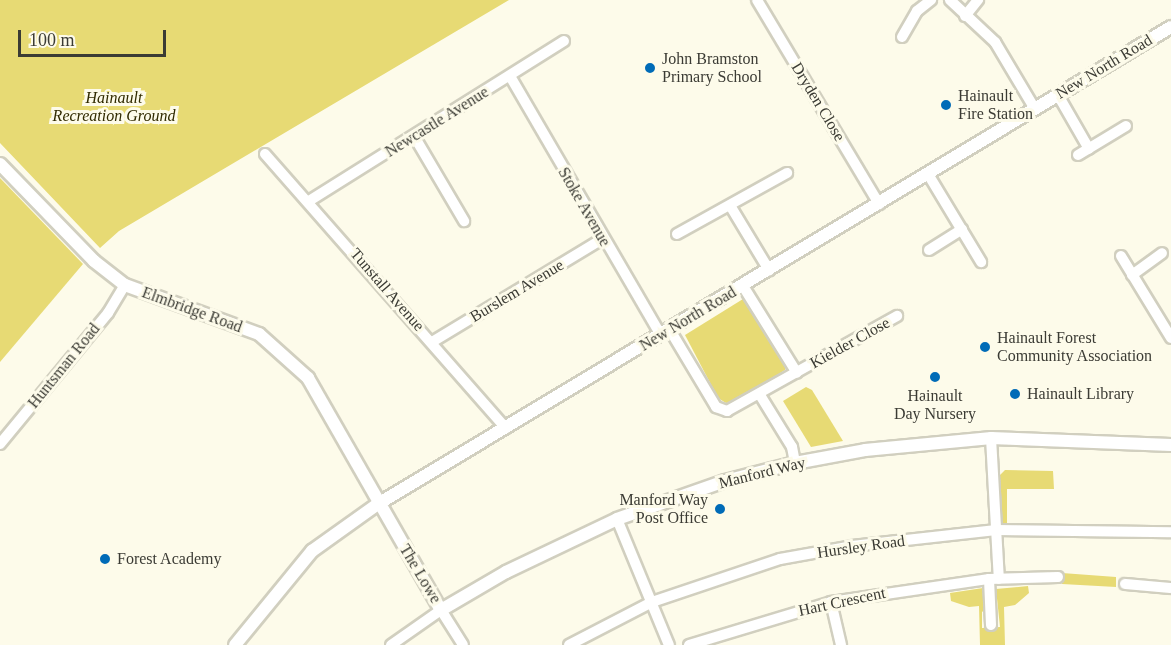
<!DOCTYPE html>
<style>
body{margin:0}
#map{position:relative;width:1171px;height:645px;overflow:hidden;background:#fdfbea;font-family:Georgia,serif}
div>[style]{position:absolute}
.green>*{inset:0;background:#e7da74}
.roads{filter:drop-shadow(2px 0 #d1cfbf) drop-shadow(-2px 0 #d1cfbf) drop-shadow(0 2px #d1cfbf) drop-shadow(0 -2px #d1cfbf)}
.minor>*{height:10px;margin:-5px;padding:0 5px;transform-origin:5px;border-radius:5px;background:#fff}
.tertiary>*{height:12px;margin:-6px;padding:0 6px;transform-origin:6px;border-radius:6px;background:#fff}
.dots>*{width:16px;height:16px;translate:-50% -50%;box-sizing:border-box;border:3px solid #fdfbea;border-radius:50%}
span{translate:-50% -50%;white-space:nowrap;text-align:center;line-height:1.15;-webkit-text-stroke:6px #fdfbea;paint-order:stroke}
.poi-label{font-size:16px;color:#3b3b34}
.left{translate:0 -50%;text-align:left}
.right{translate:-100% -50%;text-align:right}
.street-label{font-size:16px;color:#3b3b34}
.park-label{font-size:16px;color:#302a00;font-style:italic}
.scale{position:absolute;left:18px;top:30px;width:148px;height:27px;box-sizing:border-box;border:3px solid #3b3b34;border-top:0;padding-left:8px;font-size:18px;line-height:21px;white-space:nowrap;color:#3b3b34;-webkit-text-stroke:4px #fdfbea;paint-order:stroke}
</style>
<div id="map">
<div class="green">
<i style="clip-path:polygon(0 0,509px 0,119px 231px,100px 248px,0 143px)"></i>
<i style="clip-path:polygon(0 178px,83px 264px,0 362px)"></i>
<i style="clip-path:polygon(743px 299px,751px 304px,786px 363px,785px 370px,735px 402px,726px 403px,718px 398px,685px 335px)"></i>
<i style="clip-path:polygon(806px 387px,812px 390px,843px 441px,811px 447px,783px 401px)"></i>
<i style="clip-path:polygon(1005px 470px,1053px 471px,1054px 489px,1007px 489px,1007px 526px,1000px 522px,998px 477px)"></i>
<i style="clip-path:polygon(1062px 573px,1116px 577px,1116px 587px,1062px 584px)"></i>
<i style="clip-path:polygon(1028px 586px,1029px 593px,1015px 605px,1004px 607px,1005px 645px,980px 645px,979px 606px,969px 607px,951px 601px,950px 593px,983px 588px,987px 608px,982px 612px,982px 628px,1000px 627px,996px 589px)"></i>
</div>
<div class="roads">
<div class="minor">
<i style="left:757px;top:0;width:238px;rotate:59.1deg"></i>
<i style="left:950px;top:0;width:62px;rotate:43deg"></i>
<i style="left:995px;top:42px;width:78px;rotate:59.2deg"></i>
<i style="left:965px;top:16px;width:21px;rotate:-51deg"></i>
<i style="left:902px;top:37px;width:30px;rotate:-60deg"></i>
<i style="left:917px;top:11px;width:18px;rotate:-38deg"></i>
<i style="left:510px;top:76px;width:300px;rotate:59.8deg"></i>
<i style="left:1058px;top:95px;width:62px;rotate:60.1deg"></i>
<i style="left:414px;top:136px;width:99px;rotate:59.5deg"></i>
<i style="left:265px;top:154px;width:365px;rotate:48.7deg"></i>
<i style="left:1078px;top:155px;width:56px;rotate:-31.1deg"></i>
<i style="left:928px;top:174px;width:103px;rotate:58.9deg"></i>
<i style="left:309px;top:201px;width:301px;rotate:-32.1deg"></i>
<i style="left:731px;top:207px;width:74px;rotate:58.9deg"></i>
<i style="left:677px;top:234px;width:126px;rotate:-29deg"></i>
<i style="left:929px;top:250px;width:39px;rotate:-32deg"></i>
<i style="left:1121px;top:256px;width:96px;rotate:58.6deg"></i>
<i style="left:1132px;top:275px;width:37px;rotate:-36deg"></i>
<i style="left:743px;top:286px;width:102px;rotate:58.2deg"></i>
<i style="left:670px;top:330px;width:90px;rotate:59.1deg"></i>
<i style="left:716px;top:407px;width:12px;rotate:20deg"></i>
<i style="left:727px;top:411px;width:195px;rotate:-29.2deg"></i>
<i style="left:432px;top:342px;width:199px;rotate:-31.2deg"></i>
<i style="left:760px;top:395px;width:61px;rotate:58.4deg"></i>
<i style="left:792px;top:447px;width:16px;rotate:79deg"></i>
<i style="left:991px;top:438px;width:141px;rotate:86.8deg"></i>
<i style="left:0;top:444px;width:170px;rotate:-50.5deg"></i>
<i style="left:108px;top:313px;width:33px;rotate:-59deg"></i>
<i style="left:617px;top:519px;width:136px;rotate:67.6deg"></i>
<i style="left:989px;top:579px;width:46px;rotate:87.5deg"></i>
<i style="left:1125px;top:584px;width:46px;rotate:5deg"></i>
<i style="left:831px;top:602px;width:44px;rotate:76.9deg"></i>
<i style="left:391px;top:645px;width:61px;rotate:-35deg"></i>
<i style="left:441px;top:610px;width:41px;rotate:57.8deg"></i>
<i style="left:569px;top:645px;width:93px;rotate:-27.4deg"></i>
<i style="left:652px;top:602px;width:135px;rotate:-18.6deg"></i>
<i style="left:780px;top:559px;width:73px;rotate:-10.2deg"></i>
<i style="left:852px;top:546px;width:145px;rotate:-6.3deg"></i>
<i style="left:996px;top:530px;width:175px;rotate:0.7deg"></i>
<i style="left:689px;top:645px;width:148px;rotate:-16.8deg"></i>
<i style="left:831px;top:602px;width:160px;rotate:-8.3deg"></i>
<i style="left:989px;top:579px;width:69px;rotate:-1.7deg"></i>
</div>
<div class="tertiary">
<i style="left:0;top:164px;width:135px;rotate:45.9deg"></i>
<i style="left:94px;top:261px;width:39px;rotate:38deg"></i>
<i style="left:125px;top:285px;width:143px;rotate:20.1deg"></i>
<i style="left:259px;top:334px;width:66px;rotate:41.9deg"></i>
<i style="left:308px;top:378px;width:267px;rotate:60.2deg"></i>
<i style="left:441px;top:610px;width:75px;rotate:-30.3deg"></i>
<i style="left:506px;top:572px;width:123px;rotate:-25.5deg"></i>
<i style="left:617px;top:519px;width:114px;rotate:-19.4deg"></i>
<i style="left:725px;top:481px;width:72px;rotate:-14.4deg"></i>
<i style="left:795px;top:463px;width:71px;rotate:-10.5deg"></i>
<i style="left:865px;top:450px;width:127px;rotate:-5.4deg"></i>
<i style="left:991px;top:438px;width:180px;rotate:2.2deg"></i>
<i style="left:235px;top:645px;width:122px;rotate:-50.7deg"></i>
<i style="left:312px;top:551px;width:81px;rotate:-35.5deg"></i>
<i style="left:378px;top:504px;width:925px;rotate:-31.03deg"></i>
</div>
</div>
<div class="dots">
<i style="left:650px;top:68px;background:#006bb7"></i>
<i style="left:946px;top:105px;background:#006bb7"></i>
<i style="left:985px;top:347px;background:#006bb7"></i>
<i style="left:935px;top:377px;background:#006bb7"></i>
<i style="left:1015px;top:394px;background:#006bb7"></i>
<i style="left:720px;top:509px;background:#006bb7"></i>
<i style="left:105px;top:559px;background:#006bb7"></i>
</div>
<div class="poi-label">
<span class="left" style="left:662px;top:68px">John Bramston<br>Primary School</span>
<span class="left" style="left:958px;top:105px">Hainault<br>Fire Station</span>
<span class="left" style="left:997px;top:347px">Hainault Forest<br>Community Association</span>
<span class="left" style="left:1027px;top:394px">Hainault Library</span>
<span style="left:935px;top:405px">Hainault<br>Day Nursery</span>
<span class="right" style="left:708px;top:509px">Manford Way<br>Post Office</span>
<span class="left" style="left:117px;top:559px">Forest Academy</span>
</div>
<div class="street-label">
<span style="left:1104px;top:67px;rotate:-31deg">New North Road</span>
<span style="left:818px;top:102px;rotate:59deg">Dryden Close</span>
<span style="left:437px;top:122px;rotate:-32deg">Newcastle Avenue</span>
<span style="left:584px;top:207px;rotate:60deg">Stoke Avenue</span>
<span style="left:387px;top:290px;rotate:49deg">Tunstall Avenue</span>
<span style="left:517px;top:291px;rotate:-31deg">Burslem Avenue</span>
<span style="left:192px;top:310px;rotate:20deg">Elmbridge Road</span>
<span style="left:688px;top:319px;rotate:-31deg">New North Road</span>
<span style="left:850px;top:343px;rotate:-29deg">Kielder Close</span>
<span style="left:64px;top:366px;rotate:-51deg">Huntsman Road</span>
<span style="left:762px;top:473px;rotate:-14deg">Manford Way</span>
<span style="left:861px;top:547px;rotate:-8deg">Hursley Road</span>
<span style="left:420px;top:574px;rotate:59deg">The Lowe</span>
<span style="left:842px;top:602px;rotate:-12deg">Hart Crescent</span>
</div>
<div class="park-label">
<span style="left:114px;top:107px">Hainault<br>Recreation Ground</span>
</div>
<div class="scale">100 m</div>
</div>
